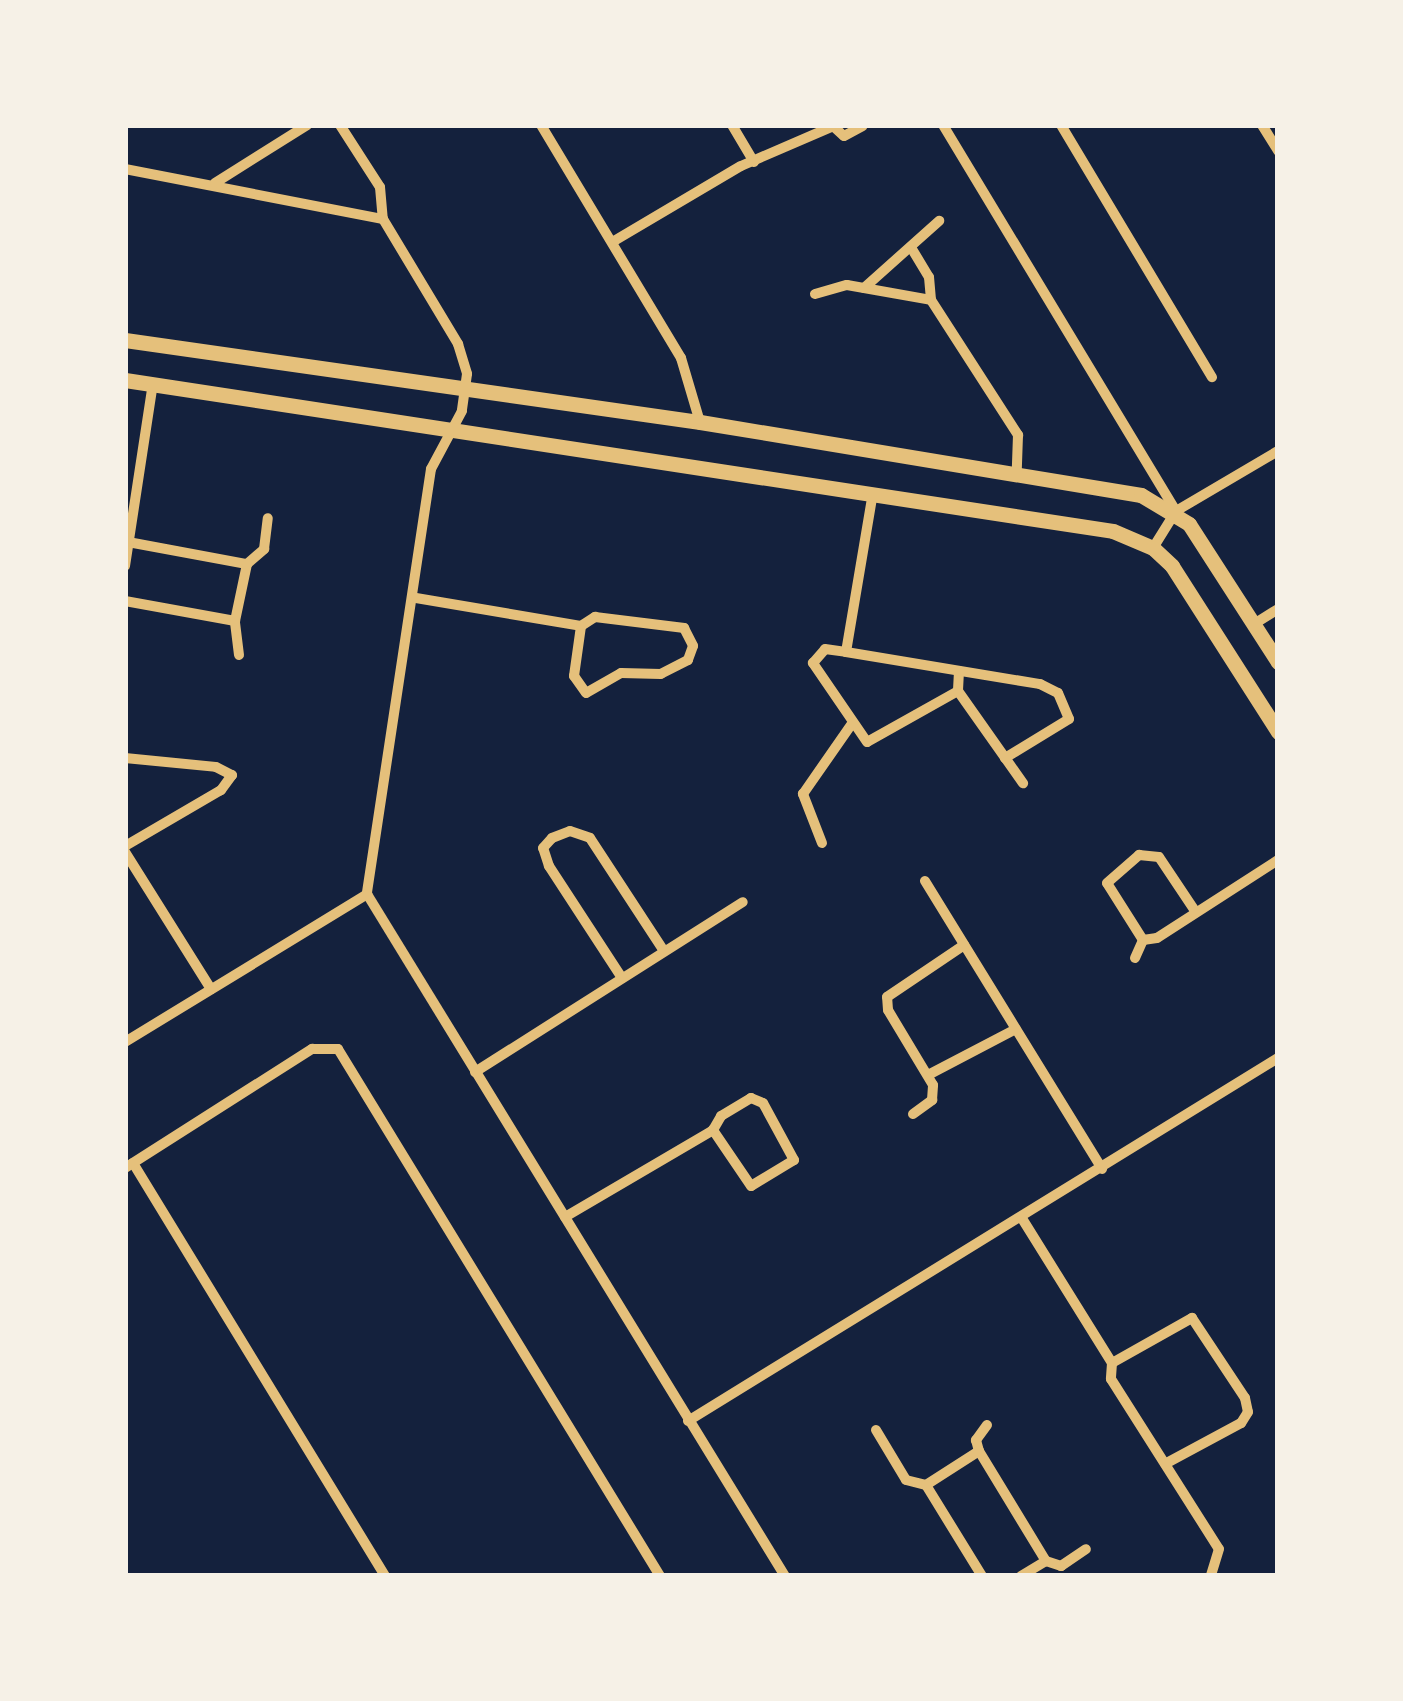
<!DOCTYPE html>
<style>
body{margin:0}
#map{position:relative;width:1403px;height:1701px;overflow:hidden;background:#14213d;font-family:"Exo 2",sans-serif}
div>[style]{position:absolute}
.minor>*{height:10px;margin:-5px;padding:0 5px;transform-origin:5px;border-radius:5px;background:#e5c07b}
.tertiary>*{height:15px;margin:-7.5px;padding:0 7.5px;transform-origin:7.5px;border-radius:7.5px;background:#e5c07b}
span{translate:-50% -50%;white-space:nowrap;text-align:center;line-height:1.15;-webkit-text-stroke:8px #f6f1e7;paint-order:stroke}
.frame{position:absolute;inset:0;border:128px solid #f6f1e7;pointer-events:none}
</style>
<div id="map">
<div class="minor">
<i style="left:340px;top:125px;width:74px;rotate:57.2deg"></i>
<i style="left:380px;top:187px;width:32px;rotate:85deg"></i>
<i style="left:383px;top:219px;width:146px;rotate:59deg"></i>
<i style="left:458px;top:344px;width:31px;rotate:73deg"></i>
<i style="left:467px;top:374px;width:37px;rotate:98deg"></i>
<i style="left:462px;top:411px;width:66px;rotate:118.1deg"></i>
<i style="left:431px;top:469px;width:430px;rotate:98.6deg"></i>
<i style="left:367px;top:894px;width:800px;rotate:58.5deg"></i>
<i style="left:541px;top:125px;width:272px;rotate:59deg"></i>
<i style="left:681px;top:358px;width:67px;rotate:73.5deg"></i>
<i style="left:732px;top:125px;width:43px;rotate:59.3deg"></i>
<i style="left:832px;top:125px;width:16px;rotate:43deg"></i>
<i style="left:844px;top:136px;width:21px;rotate:-28deg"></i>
<i style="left:943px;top:125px;width:451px;rotate:58.9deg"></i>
<i style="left:1061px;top:125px;width:294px;rotate:59.1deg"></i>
<i style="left:1262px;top:125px;width:31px;rotate:58deg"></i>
<i style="left:125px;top:169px;width:263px;rotate:11deg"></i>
<i style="left:215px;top:183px;width:109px;rotate:-32.2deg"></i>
<i style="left:614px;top:241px;width:147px;rotate:-30.6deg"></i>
<i style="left:741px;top:166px;width:98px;rotate:-23.4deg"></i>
<i style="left:912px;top:249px;width:33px;rotate:59deg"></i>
<i style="left:929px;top:277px;width:23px;rotate:85deg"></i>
<i style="left:931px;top:300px;width:161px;rotate:57.2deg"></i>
<i style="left:1018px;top:435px;width:36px;rotate:92deg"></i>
<i style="left:864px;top:288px;width:101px;rotate:-41.8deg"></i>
<i style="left:815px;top:294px;width:33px;rotate:-16deg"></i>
<i style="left:847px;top:285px;width:85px;rotate:10.1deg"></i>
<i style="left:128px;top:542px;width:121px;rotate:10.5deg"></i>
<i style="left:1153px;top:548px;width:44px;rotate:-58.1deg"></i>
<i style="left:1176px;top:511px;width:118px;rotate:-30.5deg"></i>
<i style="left:125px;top:566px;width:184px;rotate:-81.3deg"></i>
<i style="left:416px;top:598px;width:167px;rotate:9.6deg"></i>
<i style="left:581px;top:626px;width:17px;rotate:-33deg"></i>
<i style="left:595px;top:617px;width:90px;rotate:7deg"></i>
<i style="left:684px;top:628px;width:20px;rotate:63deg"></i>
<i style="left:693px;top:646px;width:15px;rotate:110deg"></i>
<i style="left:688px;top:660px;width:30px;rotate:153deg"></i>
<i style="left:661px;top:674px;width:40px;rotate:-178.6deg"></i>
<i style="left:621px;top:673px;width:40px;rotate:150.3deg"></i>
<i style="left:586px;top:693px;width:21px;rotate:-125deg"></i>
<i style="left:574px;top:676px;width:50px;rotate:-82deg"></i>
<i style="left:125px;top:601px;width:112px;rotate:10.3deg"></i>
<i style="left:1254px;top:624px;width:28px;rotate:-32deg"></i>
<i style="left:846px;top:652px;width:161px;rotate:-80.4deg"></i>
<i style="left:239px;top:655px;width:34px;rotate:-97deg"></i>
<i style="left:235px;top:621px;width:58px;rotate:-78.1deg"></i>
<i style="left:247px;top:564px;width:23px;rotate:-41deg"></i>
<i style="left:264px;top:549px;width:31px;rotate:-83deg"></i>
<i style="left:959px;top:671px;width:20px;rotate:93deg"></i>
<i style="left:958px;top:691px;width:104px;rotate:150.7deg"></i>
<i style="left:867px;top:742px;width:96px;rotate:-124.4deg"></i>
<i style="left:813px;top:663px;width:18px;rotate:-49deg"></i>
<i style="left:825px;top:649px;width:21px;rotate:8deg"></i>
<i style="left:846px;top:652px;width:197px;rotate:9.4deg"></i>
<i style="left:1040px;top:684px;width:20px;rotate:27deg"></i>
<i style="left:1058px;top:693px;width:28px;rotate:67deg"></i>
<i style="left:1069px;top:719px;width:75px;rotate:148.6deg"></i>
<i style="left:958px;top:691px;width:113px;rotate:54.8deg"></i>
<i style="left:125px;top:758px;width:91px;rotate:5.6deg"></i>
<i style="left:216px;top:767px;width:18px;rotate:27deg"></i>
<i style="left:232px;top:775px;width:19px;rotate:126deg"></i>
<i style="left:221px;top:790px;width:111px;rotate:149.7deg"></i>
<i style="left:822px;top:843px;width:53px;rotate:-111.2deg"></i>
<i style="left:803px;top:794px;width:84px;rotate:-55.2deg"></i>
<i style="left:125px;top:852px;width:162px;rotate:57.9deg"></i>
<i style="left:925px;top:881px;width:338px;rotate:58.4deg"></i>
<i style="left:1143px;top:940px;width:67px;rotate:-122.3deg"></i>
<i style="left:1107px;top:883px;width:43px;rotate:-41.2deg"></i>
<i style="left:1139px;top:855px;width:20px;rotate:6deg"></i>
<i style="left:1159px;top:857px;width:65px;rotate:56.3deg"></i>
<i style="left:1135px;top:958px;width:20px;rotate:-66deg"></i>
<i style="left:1143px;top:940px;width:14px;rotate:-8deg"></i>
<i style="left:1157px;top:938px;width:144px;rotate:-32.8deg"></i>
<i style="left:622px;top:978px;width:134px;rotate:-123.1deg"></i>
<i style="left:549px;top:866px;width:19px;rotate:-108deg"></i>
<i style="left:543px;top:848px;width:13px;rotate:-48deg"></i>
<i style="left:552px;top:838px;width:19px;rotate:-21deg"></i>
<i style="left:570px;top:831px;width:21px;rotate:19deg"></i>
<i style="left:590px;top:838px;width:135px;rotate:56.8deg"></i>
<i style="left:125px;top:1042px;width:284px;rotate:-31.4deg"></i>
<i style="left:475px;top:1072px;width:317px;rotate:-32.4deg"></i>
<i style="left:928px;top:1075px;width:99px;rotate:-27.6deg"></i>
<i style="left:913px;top:1114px;width:24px;rotate:-36deg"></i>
<i style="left:932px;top:1100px;width:15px;rotate:-86deg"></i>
<i style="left:933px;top:1085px;width:87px;rotate:-121deg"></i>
<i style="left:888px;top:1010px;width:13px;rotate:-94deg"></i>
<i style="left:887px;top:997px;width:93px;rotate:-34deg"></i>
<i style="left:133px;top:1163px;width:484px;rotate:58.6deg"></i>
<i style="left:125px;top:1168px;width:222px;rotate:-32.5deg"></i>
<i style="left:312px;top:1049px;width:26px"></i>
<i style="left:338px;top:1049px;width:618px;rotate:58.57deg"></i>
<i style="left:565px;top:1217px;width:172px;rotate:-30.4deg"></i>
<i style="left:713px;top:1130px;width:16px;rotate:-60deg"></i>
<i style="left:721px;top:1116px;width:35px;rotate:-31deg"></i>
<i style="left:751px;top:1098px;width:13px;rotate:23deg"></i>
<i style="left:763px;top:1103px;width:65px;rotate:61.5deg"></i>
<i style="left:794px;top:1160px;width:50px;rotate:148.8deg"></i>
<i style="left:751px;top:1186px;width:68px;rotate:-124.2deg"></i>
<i style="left:1023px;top:1220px;width:168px;rotate:58.1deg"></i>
<i style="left:1112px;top:1363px;width:16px;rotate:94deg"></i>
<i style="left:1111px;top:1379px;width:201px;rotate:57.6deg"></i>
<i style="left:1219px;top:1549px;width:28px;rotate:107deg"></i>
<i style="left:1112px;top:1363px;width:92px;rotate:-29.4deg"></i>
<i style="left:1192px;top:1318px;width:96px;rotate:56.5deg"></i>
<i style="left:1245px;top:1398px;width:14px;rotate:78deg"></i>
<i style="left:1248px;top:1412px;width:13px;rotate:122deg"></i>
<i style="left:1241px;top:1423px;width:86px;rotate:151.7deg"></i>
<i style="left:688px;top:1421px;width:693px;rotate:-31.6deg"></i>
<i style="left:987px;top:1425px;width:19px;rotate:126deg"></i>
<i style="left:976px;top:1440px;width:11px;rotate:75deg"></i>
<i style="left:979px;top:1451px;width:129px;rotate:58.7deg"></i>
<i style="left:1046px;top:1561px;width:16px;rotate:18deg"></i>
<i style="left:1061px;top:1566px;width:30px;rotate:-34deg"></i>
<i style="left:876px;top:1430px;width:58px;rotate:59deg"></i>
<i style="left:906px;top:1480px;width:21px;rotate:14deg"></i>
<i style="left:926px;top:1485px;width:107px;rotate:58.4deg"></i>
<i style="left:926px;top:1485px;width:63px;rotate:-32.7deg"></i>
<i style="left:1021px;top:1576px;width:29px;rotate:-31deg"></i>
</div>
<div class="tertiary">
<i style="left:125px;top:340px;width:581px;rotate:8.12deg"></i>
<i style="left:700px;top:422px;width:447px;rotate:9.4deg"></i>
<i style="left:1141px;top:495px;width:56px;rotate:31.1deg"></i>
<i style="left:1189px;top:524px;width:164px;rotate:57.2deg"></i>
<i style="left:125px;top:380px;width:999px;rotate:8.69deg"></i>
<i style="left:1113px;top:531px;width:43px;rotate:23deg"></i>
<i style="left:1153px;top:548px;width:26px;rotate:43deg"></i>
<i style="left:1172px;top:566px;width:197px;rotate:57.4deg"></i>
</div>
<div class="frame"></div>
</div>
